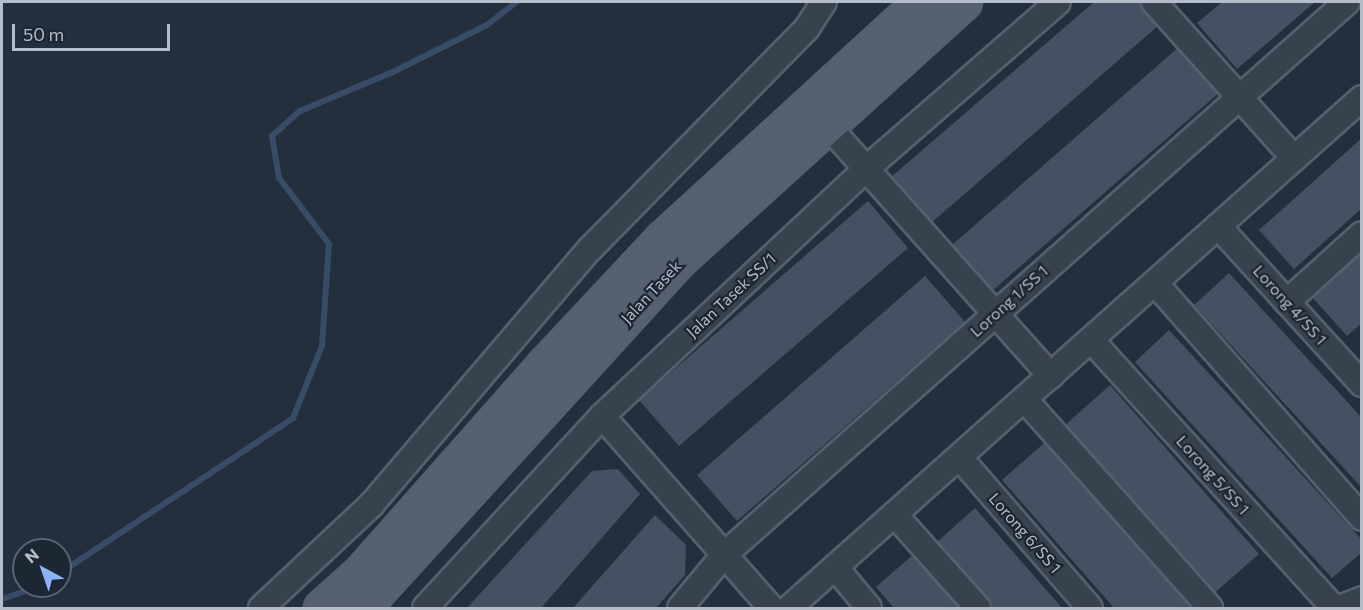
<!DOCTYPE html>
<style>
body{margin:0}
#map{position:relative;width:1363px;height:610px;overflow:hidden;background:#242f3e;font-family:Commissioner,sans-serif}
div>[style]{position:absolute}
.stream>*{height:6px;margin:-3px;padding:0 3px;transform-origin:3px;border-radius:3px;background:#394c67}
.building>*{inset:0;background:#455162}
.roads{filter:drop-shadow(2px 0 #565f6c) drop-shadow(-2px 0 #565f6c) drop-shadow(0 2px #565f6c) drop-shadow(0 -2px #565f6c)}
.minor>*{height:24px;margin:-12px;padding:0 12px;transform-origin:12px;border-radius:12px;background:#38414e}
.major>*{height:32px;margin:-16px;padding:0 16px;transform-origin:16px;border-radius:16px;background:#56606e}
span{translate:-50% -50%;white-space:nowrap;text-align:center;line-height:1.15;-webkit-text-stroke:4.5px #1d2633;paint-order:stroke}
.street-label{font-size:16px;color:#b4bcc9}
.frame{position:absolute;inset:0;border:3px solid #b4bcc9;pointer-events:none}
.north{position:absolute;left:12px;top:538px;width:60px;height:60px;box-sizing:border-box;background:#1d2633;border:2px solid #59626f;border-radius:50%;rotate:320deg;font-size:16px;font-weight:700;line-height:24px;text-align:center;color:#b4bcc9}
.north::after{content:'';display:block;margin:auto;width:21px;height:27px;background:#8ab4f8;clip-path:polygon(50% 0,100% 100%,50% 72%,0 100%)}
.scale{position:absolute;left:12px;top:24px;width:158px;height:27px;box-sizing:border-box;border:3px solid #b4bcc9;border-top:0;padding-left:8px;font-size:18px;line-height:21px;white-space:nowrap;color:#b4bcc9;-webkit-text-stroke:4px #1d2633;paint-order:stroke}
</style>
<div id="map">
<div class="stream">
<i style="left:60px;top:573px;width:280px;rotate:-33.6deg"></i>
<i style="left:293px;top:418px;width:78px;rotate:-68.1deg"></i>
<i style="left:322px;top:346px;width:102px;rotate:-86.1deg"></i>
<i style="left:329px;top:244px;width:83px;rotate:-127.1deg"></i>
<i style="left:279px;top:178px;width:43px;rotate:-99.5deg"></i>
<i style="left:272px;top:136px;width:38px;rotate:-42deg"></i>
<i style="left:300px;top:111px;width:101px;rotate:-22.8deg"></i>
<i style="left:393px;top:72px;width:105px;rotate:-26.6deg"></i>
<i style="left:487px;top:25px;width:37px;rotate:-38deg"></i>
<i style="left:2px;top:599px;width:40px;rotate:-18.9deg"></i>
</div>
<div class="building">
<i style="clip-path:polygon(1094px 2px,1138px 2px,1159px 25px,930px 224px,890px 178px)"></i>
<i style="clip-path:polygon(1222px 2px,1315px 2px,1237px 69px,1197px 23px)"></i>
<i style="clip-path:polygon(1180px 46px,1220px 92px,992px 291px,952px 245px)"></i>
<i style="clip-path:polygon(1362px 138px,1362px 208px,1294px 269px,1259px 230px)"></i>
<i style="clip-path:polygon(868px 201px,908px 248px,679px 446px,639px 400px)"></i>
<i style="clip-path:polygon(1362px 253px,1362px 323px,1347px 336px,1312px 297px)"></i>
<i style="clip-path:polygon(1229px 273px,1362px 418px,1362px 488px,1194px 305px)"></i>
<i style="clip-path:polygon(925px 276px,965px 322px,737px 521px,697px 475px)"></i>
<i style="clip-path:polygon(1169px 330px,1362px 540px,1362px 552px,1332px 578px,1135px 362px)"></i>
<i style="clip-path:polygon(1110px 385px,1259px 554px,1211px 596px,1063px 427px)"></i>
<i style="clip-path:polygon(1050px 438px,1197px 608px,1114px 608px,1002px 480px)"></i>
<i style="clip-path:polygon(618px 469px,640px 494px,541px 608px,467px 608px,592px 471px)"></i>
<i style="clip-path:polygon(975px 508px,1062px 608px,993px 608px,936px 543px)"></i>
<i style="clip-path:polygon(655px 515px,686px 545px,685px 575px,656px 608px,573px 608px)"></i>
<i style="clip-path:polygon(915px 553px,964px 608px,894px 608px,876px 587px)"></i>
</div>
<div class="roads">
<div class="minor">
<i style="left:1154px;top:2px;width:210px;rotate:48.1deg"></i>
<i style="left:828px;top:126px;width:335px;rotate:48.3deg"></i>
<i style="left:1218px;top:226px;width:214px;rotate:47.7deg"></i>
<i style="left:1155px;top:283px;width:313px;rotate:48.6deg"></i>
<i style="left:1287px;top:302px;width:101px;rotate:-42.2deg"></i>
<i style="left:1092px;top:341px;width:360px;rotate:47.8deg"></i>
<i style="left:1025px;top:400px;width:278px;rotate:48.3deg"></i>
<i style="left:602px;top:416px;width:256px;rotate:48.6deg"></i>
<i style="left:960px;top:458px;width:198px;rotate:49.1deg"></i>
<i style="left:895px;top:515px;width:125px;rotate:48.3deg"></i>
<i style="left:835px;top:567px;width:53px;rotate:50.3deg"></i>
<i style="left:261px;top:608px;width:151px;rotate:-43.1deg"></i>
<i style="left:371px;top:505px;width:337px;rotate:-49.5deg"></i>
<i style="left:590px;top:249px;width:310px;rotate:-45.5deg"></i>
<i style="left:807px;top:28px;width:31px;rotate:-57deg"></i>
<i style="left:425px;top:608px;width:261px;rotate:-47.3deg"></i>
<i style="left:602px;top:416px;width:362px;rotate:-43.1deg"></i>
<i style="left:866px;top:169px;width:254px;rotate:-41deg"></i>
<i style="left:680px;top:608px;width:69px;rotate:-50.3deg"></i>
<i style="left:724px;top:555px;width:833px;rotate:-41.59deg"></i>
<i style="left:789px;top:608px;width:767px;rotate:-41.67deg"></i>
<i style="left:1340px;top:608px;width:24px;rotate:-22deg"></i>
</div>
<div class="major">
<i style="left:321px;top:608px;width:52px;rotate:-41.9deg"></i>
<i style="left:360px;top:573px;width:279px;rotate:-48.5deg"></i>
<i style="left:545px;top:364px;width:171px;rotate:-46.9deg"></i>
<i style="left:662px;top:239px;width:351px;rotate:-42.5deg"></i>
<i style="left:364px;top:608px;width:472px;rotate:-47.7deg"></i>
<i style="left:682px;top:259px;width:382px;rotate:-42.2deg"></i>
</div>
</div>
<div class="street-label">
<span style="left:651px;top:292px;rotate:-47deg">Jalan Tasek</span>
<span style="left:731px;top:295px;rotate:-43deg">Jalan Tasek SS/1</span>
<span style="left:1009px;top:301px;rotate:-42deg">Lorong 1/SS 1</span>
<span style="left:1290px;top:305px;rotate:48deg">Lorong 4/SS 1</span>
<span style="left:1213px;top:475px;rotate:48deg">Lorong 5/SS 1</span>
<span style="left:1025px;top:533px;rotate:49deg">Lorong 6/SS 1</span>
</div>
<div class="frame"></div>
<div class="north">N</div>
<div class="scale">50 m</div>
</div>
